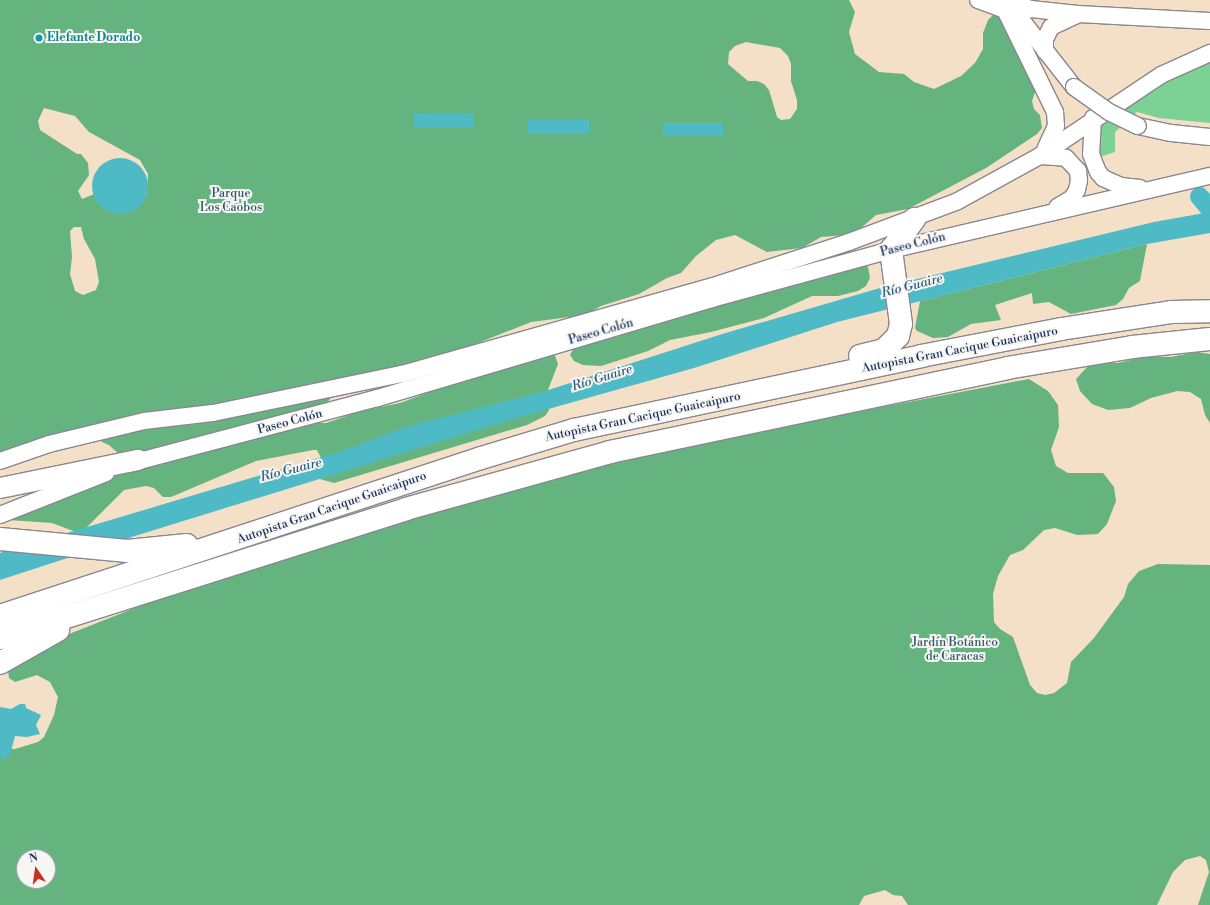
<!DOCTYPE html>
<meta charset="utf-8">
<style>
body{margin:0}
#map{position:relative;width:1210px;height:905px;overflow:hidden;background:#f4dfc7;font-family:"Libre Bodoni",serif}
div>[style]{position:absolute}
.green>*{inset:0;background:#7cd194}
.forest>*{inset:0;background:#65b37e}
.water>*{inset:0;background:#4dbac6}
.round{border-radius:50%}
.river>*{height:19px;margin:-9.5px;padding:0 9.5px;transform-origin:9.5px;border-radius:9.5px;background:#4dbac6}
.roads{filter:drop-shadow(1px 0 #888792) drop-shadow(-1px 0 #888792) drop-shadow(0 1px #888792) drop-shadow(0 -1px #888792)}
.minor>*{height:16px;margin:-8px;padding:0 8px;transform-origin:8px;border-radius:8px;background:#fff}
.major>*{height:20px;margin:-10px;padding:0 10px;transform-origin:10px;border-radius:10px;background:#fff}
.highway>*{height:22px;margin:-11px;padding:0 11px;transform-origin:11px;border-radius:11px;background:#fff}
.bridges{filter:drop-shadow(1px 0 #888792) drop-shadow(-1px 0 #888792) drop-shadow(0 1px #888792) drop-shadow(0 -1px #888792)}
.minor-bridge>*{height:16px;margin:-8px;padding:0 8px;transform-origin:8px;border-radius:8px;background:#fff}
.dots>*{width:11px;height:11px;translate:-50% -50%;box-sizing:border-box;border:2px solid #f6f6f2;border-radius:50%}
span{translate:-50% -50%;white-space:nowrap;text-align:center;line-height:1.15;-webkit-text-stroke:4px #f6f6f2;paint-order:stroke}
.culture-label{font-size:12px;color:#0d838f;font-weight:700}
.left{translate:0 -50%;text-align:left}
.park-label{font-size:12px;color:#33586c}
.street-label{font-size:12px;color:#1b2f5e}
.water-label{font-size:13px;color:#2a597d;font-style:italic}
.north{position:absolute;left:16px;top:849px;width:40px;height:40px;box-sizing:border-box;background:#f6f6f2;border:1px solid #9ea6b7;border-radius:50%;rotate:347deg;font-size:11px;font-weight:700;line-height:16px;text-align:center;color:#1b2f5e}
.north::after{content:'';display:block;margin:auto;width:14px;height:18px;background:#c8321e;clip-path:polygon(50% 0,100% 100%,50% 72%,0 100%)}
</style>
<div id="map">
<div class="green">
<i style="clip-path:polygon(1210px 57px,1210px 123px,1159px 118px,1137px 112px,1115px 132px,1115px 152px,1100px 157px,1098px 141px,1101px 122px,1109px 113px)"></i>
</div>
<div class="forest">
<i style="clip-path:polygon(evenodd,0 0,849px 0,855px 12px,849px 32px,855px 54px,879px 72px,904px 74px,914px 82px,934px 89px,961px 76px,975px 63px,983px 49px,983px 33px,988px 20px,993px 15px,1002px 14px,1036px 89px,1032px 101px,1034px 109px,1040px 115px,1042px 128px,1037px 134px,986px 168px,908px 209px,876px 215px,861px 228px,847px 235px,821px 237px,802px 248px,767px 252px,735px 235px,716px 240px,696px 256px,681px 273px,667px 278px,639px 294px,601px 306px,585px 315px,531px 322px,458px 351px,336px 392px,309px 423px,326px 423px,361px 411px,400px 403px,524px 357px,554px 353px,558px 364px,546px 395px,549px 410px,545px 416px,527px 425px,334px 483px,320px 479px,322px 460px,317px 450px,313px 450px,256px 461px,171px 497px,163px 497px,154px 488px,146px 486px,124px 490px,87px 527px,76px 532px,52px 523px,9px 520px,109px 479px,120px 455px,109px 445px,102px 442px,95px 427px,81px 428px,0 456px,0 0,746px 42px,780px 48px,788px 56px,791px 64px,791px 81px,797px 100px,797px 109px,790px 119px,781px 120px,777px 117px,769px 90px,764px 84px,757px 81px,748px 81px,728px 64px,729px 52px,735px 46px,746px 42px,0 0,44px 108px,75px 116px,89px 132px,140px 160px,148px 174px,147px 194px,138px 204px,97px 193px,82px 199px,78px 191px,89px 175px,88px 163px,81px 154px,77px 154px,40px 130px,38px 121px,44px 108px,0 0,74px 227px,81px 227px,84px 239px,95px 259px,99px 282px,96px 290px,83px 295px,75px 291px,70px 274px,72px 257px,70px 231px,74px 227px)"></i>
<i style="clip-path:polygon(1147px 244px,1140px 281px,1129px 288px,1123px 299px,1116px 305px,1071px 314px,1049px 302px,1033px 304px,1032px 293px,995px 305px,1001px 320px,971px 324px,948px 337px,933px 338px,917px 331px,915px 328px,920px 301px)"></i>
<i style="clip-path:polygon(862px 261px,868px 267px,870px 278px,866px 286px,858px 291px,838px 296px,812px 296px,764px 318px,711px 332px,670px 340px,648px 351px,601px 366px,583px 365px,574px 361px,570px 355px,576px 344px)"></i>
<i style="clip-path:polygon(1197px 352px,1210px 354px,1210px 423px,1205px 415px,1201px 399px,1190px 392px,1177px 391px,1151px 398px,1130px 408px,1108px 410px,1092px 404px,1080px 391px,1076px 379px,1089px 365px,1101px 362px,1118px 363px,1147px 356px,1170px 357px)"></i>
<i style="clip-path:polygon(evenodd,1029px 379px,1048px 391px,1058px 405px,1059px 427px,1051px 450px,1056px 466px,1068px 473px,1103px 473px,1114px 487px,1116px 501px,1107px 524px,1098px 534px,1077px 535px,1055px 528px,1044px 530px,1023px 550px,1010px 555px,998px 576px,993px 594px,994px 622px,1000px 629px,1013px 637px,1030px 685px,1037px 693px,1045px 695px,1054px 693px,1067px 683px,1071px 662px,1094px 638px,1124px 597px,1128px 584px,1139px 571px,1158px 564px,1210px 565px,1210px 905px,1198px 905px,1209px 872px,1206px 860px,1200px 856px,1185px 860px,1173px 872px,1157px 905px,908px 905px,902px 896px,893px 895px,885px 890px,864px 896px,859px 905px,0 905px,0 748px,15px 749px,38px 742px,44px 737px,54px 715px,58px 697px,50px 682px,37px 675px,15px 682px,9px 678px,8px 670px,36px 647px,168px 595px,506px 489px,673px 447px,1029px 379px,24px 857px,48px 857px,48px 881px,24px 881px,24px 857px)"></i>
</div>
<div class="water">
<i style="clip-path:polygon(474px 113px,474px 127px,414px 127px,414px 114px)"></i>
<i style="clip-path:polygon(528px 120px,589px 120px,589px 133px,528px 133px)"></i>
<i style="clip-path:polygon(663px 123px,723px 123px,723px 136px,663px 136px)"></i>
<i class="round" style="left:92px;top:158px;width:56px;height:56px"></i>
<i style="clip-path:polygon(1210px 212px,1210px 233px,1147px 244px,837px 322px,694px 368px,520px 417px,138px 535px,0 580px,0 553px,345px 450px,405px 427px,539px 393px,719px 335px,880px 288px,1154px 222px)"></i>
<i style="clip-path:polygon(20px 704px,25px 704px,26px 708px,41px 715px,36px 725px,40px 734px,27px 737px,15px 736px,10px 755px,5px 759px,0 757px,0 707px,11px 709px)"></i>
</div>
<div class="river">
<i style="left:1199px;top:196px;width:17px;rotate:50deg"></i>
</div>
<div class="roads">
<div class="minor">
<i style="left:978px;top:0;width:29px;rotate:20deg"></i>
<i style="left:1005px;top:10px;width:22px;rotate:34deg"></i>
<i style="left:1023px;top:22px;width:83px;rotate:51.9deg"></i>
<i style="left:1006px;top:0;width:27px;rotate:20deg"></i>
<i style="left:1031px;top:9px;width:47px;rotate:6.1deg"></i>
<i style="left:1078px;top:14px;width:132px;rotate:3deg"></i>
<i style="left:1005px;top:10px;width:114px;rotate:63.9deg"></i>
<i style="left:1055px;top:112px;width:14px;rotate:86deg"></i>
<i style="left:1056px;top:126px;width:26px;rotate:115deg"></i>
<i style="left:1045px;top:51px;width:12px;rotate:-90deg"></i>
<i style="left:1045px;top:39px;width:13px;rotate:-63deg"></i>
<i style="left:1051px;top:27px;width:29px;rotate:-25deg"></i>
<i style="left:1093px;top:118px;width:36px;rotate:93deg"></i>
<i style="left:1091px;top:154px;width:19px;rotate:69deg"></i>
<i style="left:1098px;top:172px;width:8px;rotate:50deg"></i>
<i style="left:1103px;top:178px;width:20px;rotate:24deg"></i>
<i style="left:1121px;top:186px;width:19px;rotate:6deg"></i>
<i style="left:1138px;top:126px;width:34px;rotate:12deg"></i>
<i style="left:1171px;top:133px;width:39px;rotate:6deg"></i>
<i style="left:1040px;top:156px;width:26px;rotate:4deg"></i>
<i style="left:1066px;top:158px;width:18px;rotate:47deg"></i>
<i style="left:1078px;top:171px;width:9px;rotate:84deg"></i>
<i style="left:1079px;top:180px;width:10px;rotate:101deg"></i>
<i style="left:1077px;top:190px;width:9px;rotate:122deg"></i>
<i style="left:1072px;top:198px;width:17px;rotate:149deg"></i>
<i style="left:0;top:461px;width:52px;rotate:-19.1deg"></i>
<i style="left:49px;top:444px;width:98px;rotate:-13.6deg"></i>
<i style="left:144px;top:421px;width:69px;rotate:-6.6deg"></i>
<i style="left:213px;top:413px;width:193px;rotate:-11.7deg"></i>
<i style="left:402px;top:374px;width:330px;rotate:-15.8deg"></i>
<i style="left:719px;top:284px;width:137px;rotate:-17.9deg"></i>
<i style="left:849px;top:242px;width:116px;rotate:-20.6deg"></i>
<i style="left:958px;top:201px;width:94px;rotate:-28.8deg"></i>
<i style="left:1040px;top:156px;width:146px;rotate:-33.8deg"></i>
<i style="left:1161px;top:75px;width:54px;rotate:-24.2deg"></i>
<i style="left:128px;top:464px;width:259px;rotate:-14.8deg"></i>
<i style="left:378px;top:398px;width:348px;rotate:-16.5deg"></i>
<i style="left:712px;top:299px;width:186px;rotate:-15.3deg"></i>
<i style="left:891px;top:250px;width:327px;rotate:-13.1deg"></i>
<i style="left:0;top:515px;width:114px;rotate:-21.6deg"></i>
</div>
<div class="major">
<i style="left:0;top:488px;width:141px;rotate:-11.5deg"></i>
</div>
<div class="highway">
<i style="left:860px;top:356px;width:25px;rotate:-14deg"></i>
<i style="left:884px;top:350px;width:20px;rotate:-45deg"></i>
<i style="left:898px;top:336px;width:12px;rotate:-76deg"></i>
<i style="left:901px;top:324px;width:75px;rotate:-97.7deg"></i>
<i style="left:891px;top:250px;width:39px;rotate:-53deg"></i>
<i style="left:0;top:539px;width:128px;rotate:5.4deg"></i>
<i style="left:127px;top:551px;width:60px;rotate:-5.7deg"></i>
<i style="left:0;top:616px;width:506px;rotate:-18.18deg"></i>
<i style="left:481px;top:458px;width:97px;rotate:-16.8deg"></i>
<i style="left:574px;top:430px;width:355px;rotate:-12deg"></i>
<i style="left:921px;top:356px;width:143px;rotate:-10.9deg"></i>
<i style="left:1061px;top:329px;width:111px;rotate:-8.8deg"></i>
<i style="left:1171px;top:312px;width:39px;rotate:-1deg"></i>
<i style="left:0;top:638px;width:426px;rotate:-17.6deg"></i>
<i style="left:406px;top:509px;width:212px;rotate:-15.6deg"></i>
<i style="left:610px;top:452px;width:406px;rotate:-11.9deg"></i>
<i style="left:1007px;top:368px;width:127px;rotate:-9.5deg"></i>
<i style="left:1132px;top:347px;width:78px;rotate:-5.9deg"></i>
<i style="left:0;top:663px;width:67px;rotate:-29.6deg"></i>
</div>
</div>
<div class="bridges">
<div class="minor-bridge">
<i style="left:1074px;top:87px;width:43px;rotate:35.5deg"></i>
<i style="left:1109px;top:112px;width:32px;rotate:26deg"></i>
</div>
</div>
<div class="dots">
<i style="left:39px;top:38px;background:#0f9aa8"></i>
</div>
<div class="culture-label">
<span class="left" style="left:47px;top:38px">Elefante Dorado</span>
</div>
<div class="park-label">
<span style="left:231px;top:201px">Parque<br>Los Caobos</span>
<span style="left:955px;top:650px">Jardín Botánico<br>de Caracas</span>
</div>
<div class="street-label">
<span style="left:913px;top:245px;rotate:-14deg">Paseo Colón</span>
<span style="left:601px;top:332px;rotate:-16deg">Paseo Colón</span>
<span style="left:960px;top:350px;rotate:-11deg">Autopista Gran Cacique Guaicaipuro</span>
<span style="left:643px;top:417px;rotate:-12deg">Autopista Gran Cacique Guaicaipuro</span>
<span style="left:290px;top:422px;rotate:-15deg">Paseo Colón</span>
<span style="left:332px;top:508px;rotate:-19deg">Autopista Gran Cacique Guaicaipuro</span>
</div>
<div class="water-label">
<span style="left:912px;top:286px;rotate:-14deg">Río Guaire</span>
<span style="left:602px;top:378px;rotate:-17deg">Río Guaire</span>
<span style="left:291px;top:470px;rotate:-14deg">Río Guaire</span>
</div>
<div class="north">N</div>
</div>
